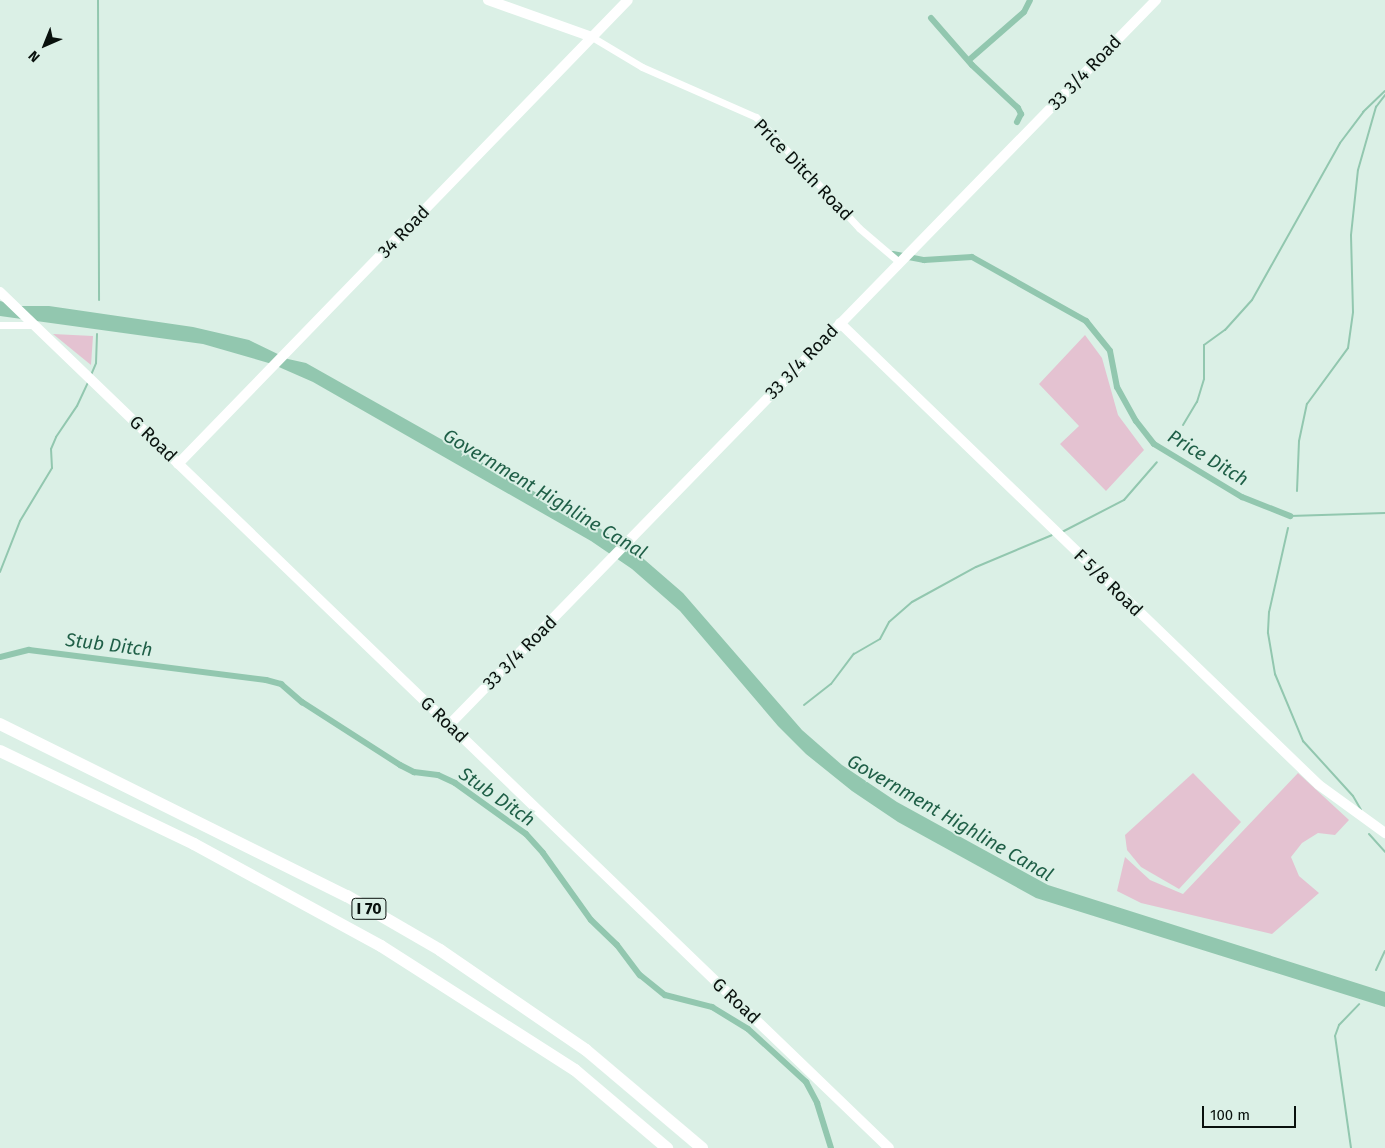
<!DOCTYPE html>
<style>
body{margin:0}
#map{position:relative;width:1385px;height:1148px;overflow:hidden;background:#dbf0e6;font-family:"Fira Sans",sans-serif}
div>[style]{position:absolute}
.green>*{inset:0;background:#e4c2d1}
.water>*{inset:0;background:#92c7af}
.stream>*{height:2px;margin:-1px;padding:0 1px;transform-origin:1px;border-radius:1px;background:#92c7af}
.canal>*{height:6px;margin:-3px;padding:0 3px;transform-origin:3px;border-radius:3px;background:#92c7af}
.street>*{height:7px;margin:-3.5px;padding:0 3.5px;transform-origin:3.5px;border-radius:3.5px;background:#fff}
.secondary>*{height:10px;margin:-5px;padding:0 5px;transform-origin:5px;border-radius:5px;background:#fff}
.highway>*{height:12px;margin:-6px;padding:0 6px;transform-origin:6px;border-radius:6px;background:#fff}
span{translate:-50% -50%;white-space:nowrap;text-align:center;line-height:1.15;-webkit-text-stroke:4px #dbf0e6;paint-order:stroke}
.shield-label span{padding:1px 4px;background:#dbf0e6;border:1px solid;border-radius:4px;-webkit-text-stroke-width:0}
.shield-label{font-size:16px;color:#09110d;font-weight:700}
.street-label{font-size:18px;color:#09110d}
.water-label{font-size:19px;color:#1f5f47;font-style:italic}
.north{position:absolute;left:20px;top:20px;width:50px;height:50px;-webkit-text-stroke:4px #dbf0e6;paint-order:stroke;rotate:224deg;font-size:14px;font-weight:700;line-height:20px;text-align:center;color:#09110d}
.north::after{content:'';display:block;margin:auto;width:18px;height:22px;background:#09110d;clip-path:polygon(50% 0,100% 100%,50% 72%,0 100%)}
.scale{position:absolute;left:1202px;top:1106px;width:94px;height:22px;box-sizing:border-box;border:2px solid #09110d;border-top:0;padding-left:6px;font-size:15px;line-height:18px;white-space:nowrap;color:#09110d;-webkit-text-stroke:4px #dbf0e6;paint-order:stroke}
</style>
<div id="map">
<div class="green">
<i style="clip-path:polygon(53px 334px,93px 336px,91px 365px)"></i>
<i style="clip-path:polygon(1085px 335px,1102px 358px,1118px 415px,1144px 450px,1106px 491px,1060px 444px,1079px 426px,1039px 384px)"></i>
<i style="clip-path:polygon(1193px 773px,1241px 822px,1179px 889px,1141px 867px,1127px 850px,1125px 835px)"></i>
<i style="clip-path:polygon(1298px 773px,1349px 820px,1335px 835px,1318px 833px,1302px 843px,1291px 857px,1299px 876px,1319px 893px,1272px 934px,1141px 903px,1117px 891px,1125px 857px,1150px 880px,1183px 894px)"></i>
</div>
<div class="water">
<i style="clip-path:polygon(0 301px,21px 306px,49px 306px,193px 327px,249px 340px,288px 359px,306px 363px,606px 532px,619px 545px,638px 554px,683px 593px,802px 730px,842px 765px,897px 802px,1048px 885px,1385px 992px,1385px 1007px,1036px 898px,898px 822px,852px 791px,806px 754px,778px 726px,680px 611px,632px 569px,591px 541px,313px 382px,272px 364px,203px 344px,0 316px)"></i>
</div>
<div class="stream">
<i style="left:98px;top:0;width:300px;rotate:89.8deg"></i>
<i style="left:91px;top:375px;width:13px;rotate:-67deg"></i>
<i style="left:96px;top:363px;width:29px;rotate:-88deg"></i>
<i style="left:1183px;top:425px;width:27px;rotate:-59deg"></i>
<i style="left:1197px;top:402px;width:24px;rotate:-73deg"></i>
<i style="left:1204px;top:379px;width:34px;rotate:-90deg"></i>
<i style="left:1204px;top:345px;width:26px;rotate:-36deg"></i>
<i style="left:1225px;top:330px;width:40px;rotate:-48deg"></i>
<i style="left:1252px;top:300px;width:180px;rotate:-60.7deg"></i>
<i style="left:1340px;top:143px;width:39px;rotate:-53deg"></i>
<i style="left:1363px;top:112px;width:30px;rotate:-44deg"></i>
<i style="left:1297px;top:491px;width:50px;rotate:-87.7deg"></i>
<i style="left:1299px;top:441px;width:38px;rotate:-78deg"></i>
<i style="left:1307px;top:404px;width:69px;rotate:-53.8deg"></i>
<i style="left:1348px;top:348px;width:36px;rotate:-82deg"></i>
<i style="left:1353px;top:312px;width:77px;rotate:-91.5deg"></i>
<i style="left:1351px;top:235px;width:65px;rotate:-83.9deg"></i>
<i style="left:1358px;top:170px;width:66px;rotate:-74.1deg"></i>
<i style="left:1376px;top:107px;width:15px;rotate:-53deg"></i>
<i style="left:1290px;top:516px;width:95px;rotate:-1.8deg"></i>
<i style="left:1288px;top:528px;width:86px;rotate:102.7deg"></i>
<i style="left:1269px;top:612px;width:21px;rotate:93deg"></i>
<i style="left:1268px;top:633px;width:42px;rotate:80.3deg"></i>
<i style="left:1275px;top:674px;width:73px;rotate:67.3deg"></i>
<i style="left:1303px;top:741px;width:74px;rotate:47.7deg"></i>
<i style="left:1353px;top:796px;width:16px;rotate:60deg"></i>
<i style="left:1062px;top:532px;width:70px;rotate:-27.3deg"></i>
<i style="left:1124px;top:500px;width:50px;rotate:-49deg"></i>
<i style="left:0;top:572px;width:55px;rotate:-68.6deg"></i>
<i style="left:20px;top:521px;width:62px;rotate:-58.9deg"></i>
<i style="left:52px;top:468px;width:19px;rotate:-93deg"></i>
<i style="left:51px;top:449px;width:13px;rotate:-67deg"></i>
<i style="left:56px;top:437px;width:37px;rotate:-56deg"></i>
<i style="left:77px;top:406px;width:26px;rotate:-65deg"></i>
<i style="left:804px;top:705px;width:34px;rotate:-38deg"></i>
<i style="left:831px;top:684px;width:38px;rotate:-53deg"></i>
<i style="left:854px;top:654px;width:30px;rotate:-30deg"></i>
<i style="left:880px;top:639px;width:19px;rotate:-62deg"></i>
<i style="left:889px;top:622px;width:30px;rotate:-41deg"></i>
<i style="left:912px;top:602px;width:73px;rotate:-28.7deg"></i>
<i style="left:976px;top:567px;width:82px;rotate:-22.8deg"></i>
<i style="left:1369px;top:834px;width:24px;rotate:48deg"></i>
<i style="left:1376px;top:970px;width:21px;rotate:-65deg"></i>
<i style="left:1351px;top:1148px;width:113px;rotate:-98.1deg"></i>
<i style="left:1335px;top:1036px;width:12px;rotate:-70deg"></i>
<i style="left:1339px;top:1025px;width:29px;rotate:-46deg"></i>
</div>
<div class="canal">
<i style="left:931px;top:18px;width:62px;rotate:48.9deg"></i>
<i style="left:972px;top:65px;width:63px;rotate:43.1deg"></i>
<i style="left:1018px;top:108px;width:7px;rotate:63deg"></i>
<i style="left:1021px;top:114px;width:9px;rotate:117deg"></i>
<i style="left:969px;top:60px;width:73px;rotate:-41.1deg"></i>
<i style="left:1024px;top:12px;width:13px;rotate:-63deg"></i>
<i style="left:893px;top:254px;width:32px;rotate:11deg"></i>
<i style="left:924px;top:260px;width:48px;rotate:-3.6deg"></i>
<i style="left:972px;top:257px;width:131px;rotate:29.3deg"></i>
<i style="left:1086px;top:321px;width:38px;rotate:51deg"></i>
<i style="left:1110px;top:351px;width:37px;rotate:79deg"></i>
<i style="left:1117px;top:387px;width:39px;rotate:61deg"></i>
<i style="left:1136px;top:421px;width:29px;rotate:52deg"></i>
<i style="left:1154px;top:444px;width:103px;rotate:31.1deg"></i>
<i style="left:1242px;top:497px;width:52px;rotate:21.6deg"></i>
<i style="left:0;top:657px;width:30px;rotate:-14deg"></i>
<i style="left:29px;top:650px;width:239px;rotate:7.2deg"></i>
<i style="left:266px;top:680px;width:16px;rotate:15deg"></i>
<i style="left:281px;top:684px;width:28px;rotate:41deg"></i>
<i style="left:302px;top:702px;width:117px;rotate:32.7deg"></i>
<i style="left:400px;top:765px;width:16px;rotate:27deg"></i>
<i style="left:414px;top:772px;width:24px;rotate:7deg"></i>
<i style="left:438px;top:775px;width:19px;rotate:25deg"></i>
<i style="left:455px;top:783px;width:87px;rotate:35.7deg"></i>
<i style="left:526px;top:834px;width:25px;rotate:48deg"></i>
<i style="left:543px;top:853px;width:82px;rotate:54.4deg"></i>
<i style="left:591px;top:920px;width:36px;rotate:44deg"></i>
<i style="left:617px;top:945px;width:38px;rotate:53deg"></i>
<i style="left:640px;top:975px;width:32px;rotate:39deg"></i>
<i style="left:665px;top:995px;width:49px;rotate:14.3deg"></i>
<i style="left:712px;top:1007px;width:42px;rotate:31.4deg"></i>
<i style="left:748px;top:1029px;width:79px;rotate:42.4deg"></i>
<i style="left:806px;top:1082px;width:24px;rotate:62deg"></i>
<i style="left:817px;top:1103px;width:47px;rotate:72.7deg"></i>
</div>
<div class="street">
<i style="left:592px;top:37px;width:58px;rotate:31deg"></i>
<i style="left:642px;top:67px;width:124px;rotate:23.7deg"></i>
<i style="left:756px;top:117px;width:151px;rotate:47.1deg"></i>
<i style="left:859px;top:228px;width:52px;rotate:40.4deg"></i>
<i style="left:0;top:325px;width:34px"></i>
</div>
<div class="secondary">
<i style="left:488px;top:0;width:110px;rotate:19.6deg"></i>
<i style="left:0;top:292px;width:1234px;rotate:43.92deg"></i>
<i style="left:840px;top:323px;width:665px;rotate:43.97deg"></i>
<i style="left:1319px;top:785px;width:82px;rotate:36deg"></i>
<i style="left:178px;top:464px;width:646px;rotate:-45.88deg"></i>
<i style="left:449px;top:725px;width:1013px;rotate:-45.72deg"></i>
</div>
<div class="highway">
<i style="left:0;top:724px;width:387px;rotate:26.4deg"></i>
<i style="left:347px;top:896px;width:108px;rotate:30.1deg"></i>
<i style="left:440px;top:950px;width:177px;rotate:34.4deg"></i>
<i style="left:586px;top:1050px;width:152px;rotate:40.2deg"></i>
<i style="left:0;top:751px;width:215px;rotate:25.6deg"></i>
<i style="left:194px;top:844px;width:213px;rotate:28.6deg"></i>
<i style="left:381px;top:946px;width:230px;rotate:32.6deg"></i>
<i style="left:575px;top:1070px;width:121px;rotate:40.3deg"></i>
</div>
<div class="shield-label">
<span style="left:369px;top:909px">I 70</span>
</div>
<div class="street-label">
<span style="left:1085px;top:73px;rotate:-46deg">33 3/4 Road</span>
<span style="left:803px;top:170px;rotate:46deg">Price Ditch Road</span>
<span style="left:404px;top:232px;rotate:-46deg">34 Road</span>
<span style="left:802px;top:362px;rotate:-46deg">33 3/4 Road</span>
<span style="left:153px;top:439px;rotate:44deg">G Road</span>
<span style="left:1108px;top:583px;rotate:44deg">F 5/8 Road</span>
<span style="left:520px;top:653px;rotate:-45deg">33 3/4 Road</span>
<span style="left:444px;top:720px;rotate:44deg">G Road</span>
<span style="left:736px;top:1001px;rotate:43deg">G Road</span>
</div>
<div class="water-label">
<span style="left:1208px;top:458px;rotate:31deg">Price Ditch</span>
<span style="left:545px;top:494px;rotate:31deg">Government Highline Canal</span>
<span style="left:109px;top:645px;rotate:7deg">Stub Ditch</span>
<span style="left:497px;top:797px;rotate:35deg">Stub Ditch</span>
<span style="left:950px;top:818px;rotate:30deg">Government Highline Canal</span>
</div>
<div class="north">N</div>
<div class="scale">100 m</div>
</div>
